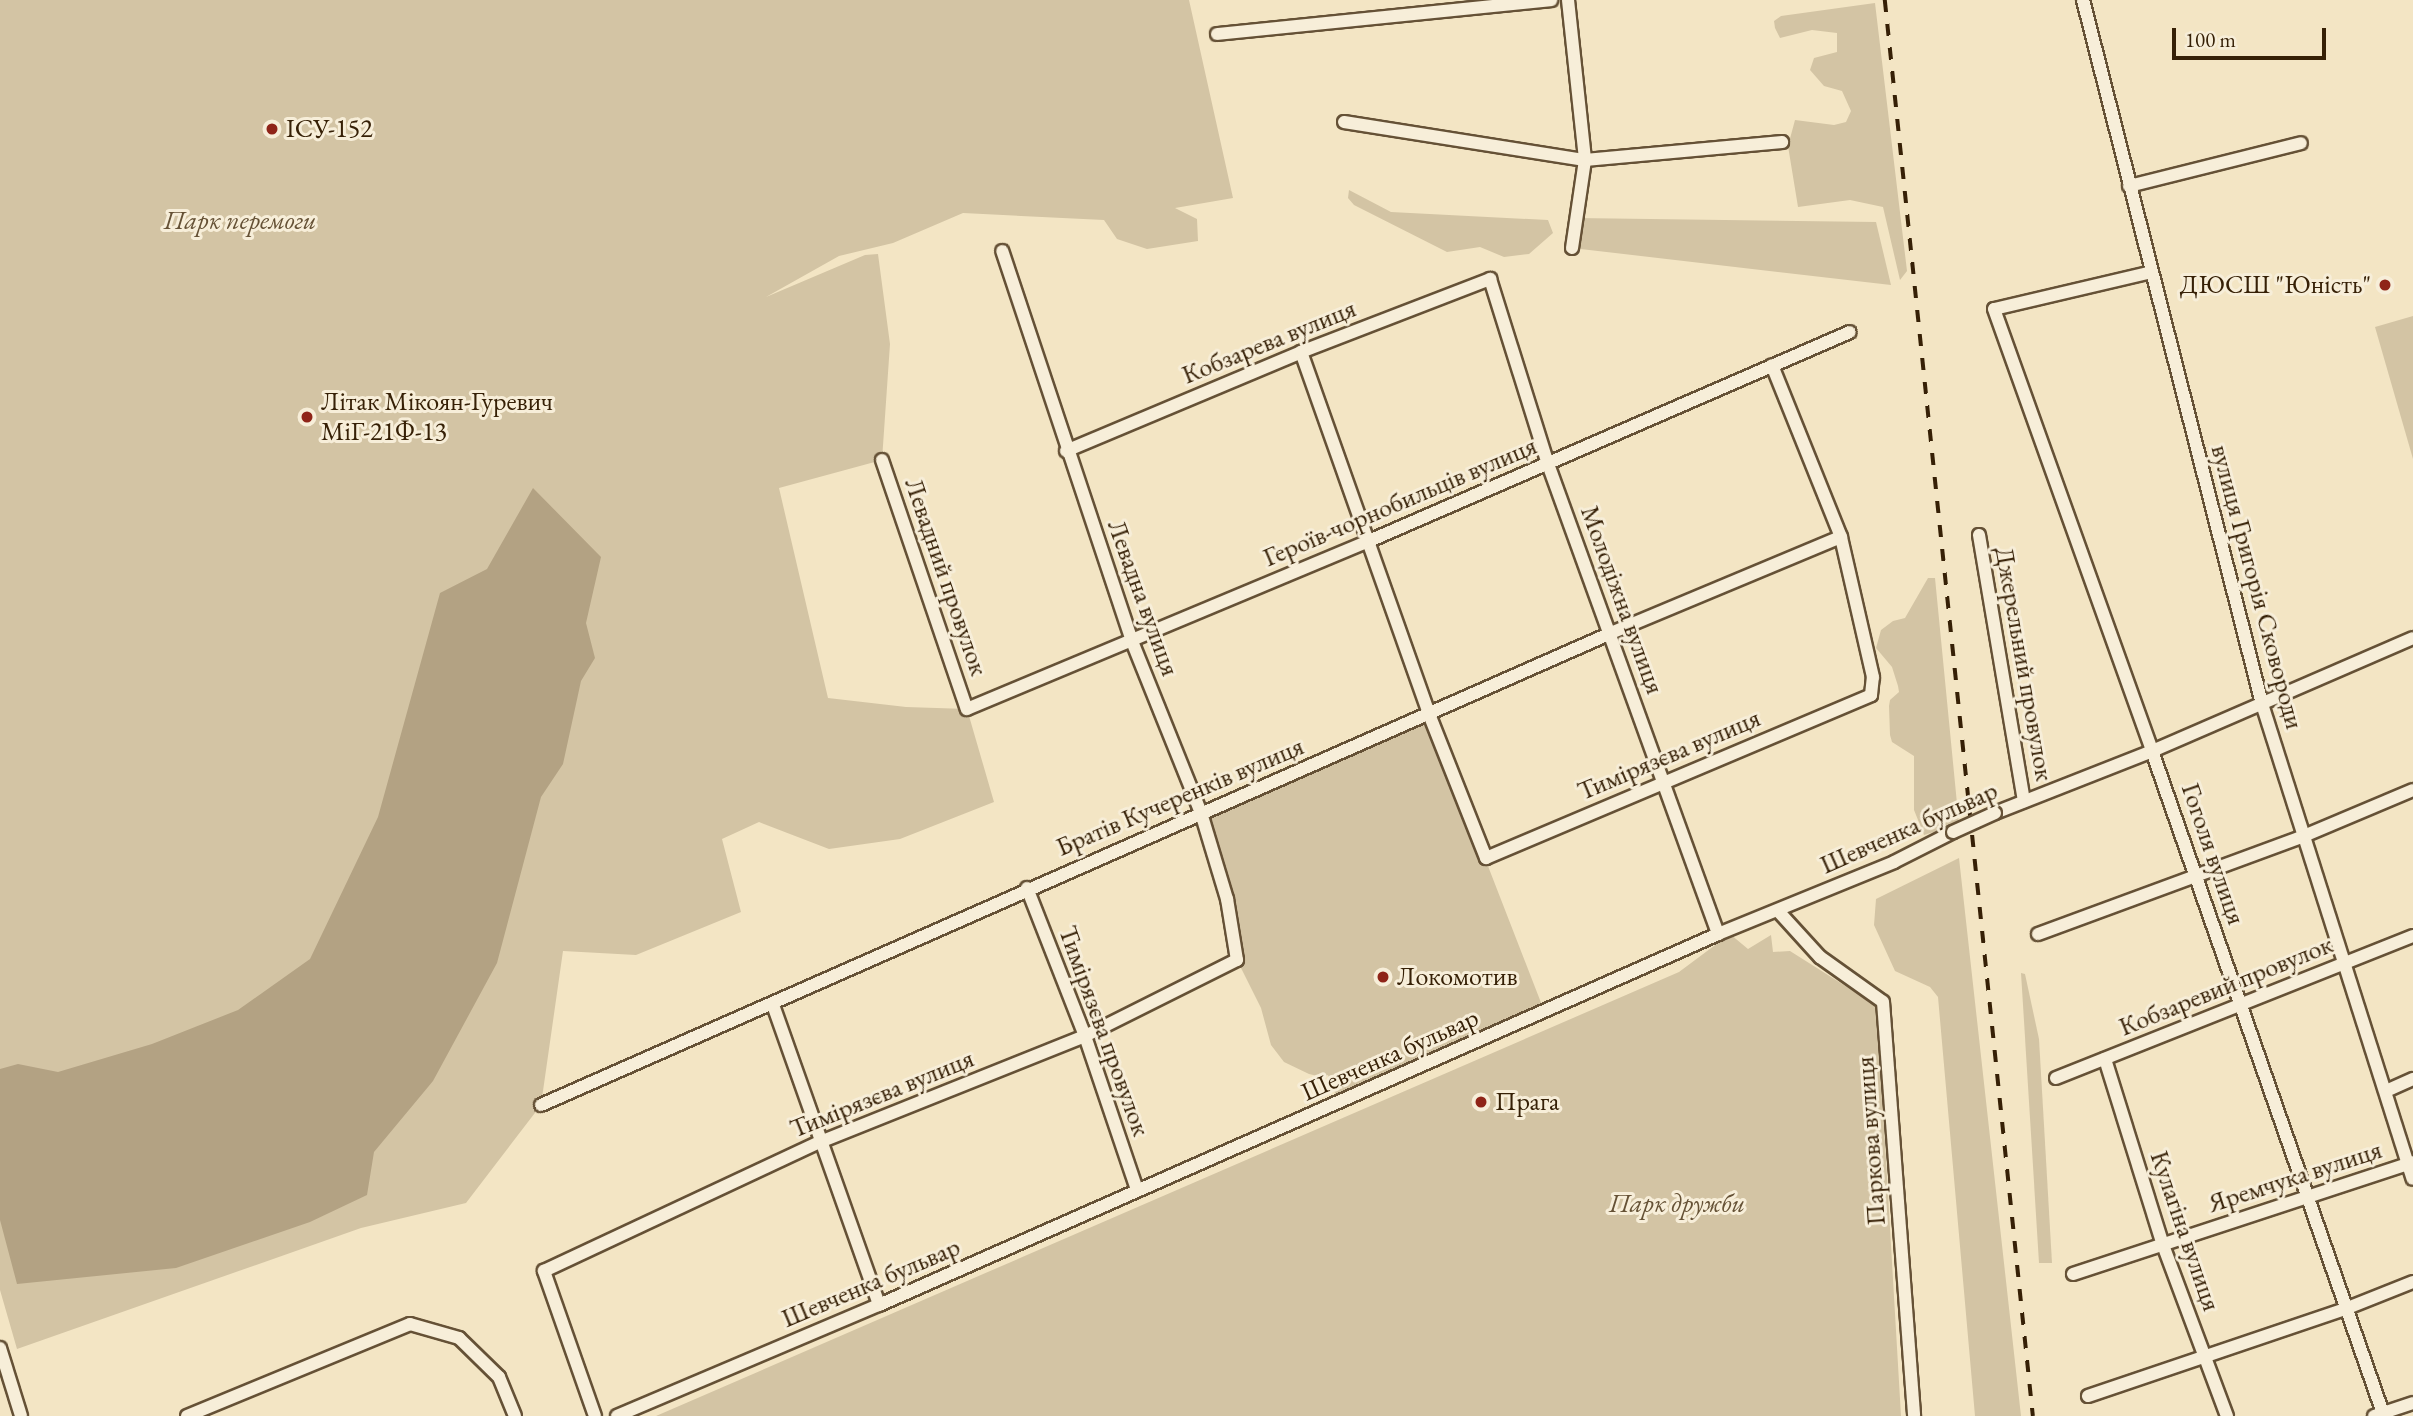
<!DOCTYPE html>
<meta charset="utf-8">
<style>
body{margin:0}
#map{position:relative;width:2413px;height:1416px;overflow:hidden;background:#f3e5c4;font-family:"EB Garamond",serif}
div>[style]{position:absolute}
.green>*{inset:0;background:#d3c4a4}
.water>*{inset:0;background:#b3a283}
.roads{filter:drop-shadow(2px 0 #655136) drop-shadow(-2px 0 #655136) drop-shadow(0 2px #655136) drop-shadow(0 -2px #655136)}
.minor>*{height:12px;margin:-6px;padding:0 6px;transform-origin:6px;border-radius:6px;background:#f7eed9}
.rail>*{height:3.5px;margin-top:-1.75px;transform-origin:0;background:repeating-linear-gradient(90deg,#362006 0 12px,transparent 0 24px)}
.bridges{filter:drop-shadow(2px 0 #655136) drop-shadow(-2px 0 #655136) drop-shadow(0 2px #655136) drop-shadow(0 -2px #655136)}
.minor-bridge>*{height:12px;margin:-6px;padding:0 6px;transform-origin:6px;border-radius:6px;background:#f7eed9}
.dots>*{width:19px;height:19px;translate:-50% -50%;box-sizing:border-box;border:4px solid #f7eed9;border-radius:50%}
span{translate:-50% -50%;white-space:nowrap;text-align:center;line-height:1.15;-webkit-text-stroke:6px #f7eed9;paint-order:stroke}
.poi-label{font-size:26px;color:#362006}
.left{translate:0 -50%;text-align:left}
.right{translate:-100% -50%;text-align:right}
.park-label{font-size:26px;color:#655135;font-style:italic}
.street-label{font-size:26px;color:#362006}
.scale{position:absolute;left:2172px;top:28px;width:154px;height:32px;box-sizing:border-box;border:4px solid #362006;border-top:0;padding-left:9px;font-size:21px;line-height:24px;white-space:nowrap;color:#362006;-webkit-text-stroke:5px #f7eed9;paint-order:stroke}
</style>
<div id="map">
<div class="green">
<i style="clip-path:polygon(0 0,1189px 0,1233px 198px,1175px 208px,1197px 219px,1198px 241px,1147px 249px,1117px 239px,1104px 220px,963px 213px,893px 243px,839px 256px,766px 297px,865px 255px,878px 254px,890px 344px,882px 460px,779px 488px,828px 698px,906px 707px,967px 709px,994px 802px,900px 839px,829px 849px,759px 822px,722px 839px,741px 912px,636px 955px,563px 951px,541px 1105px,466px 1203px,361px 1228px,17px 1349px,0 1290px)"></i>
<i style="clip-path:polygon(1875px 3px,1907px 271px,1900px 280px,1883px 207px,1850px 200px,1798px 207px,1788px 146px,1795px 120px,1834px 125px,1846px 122px,1851px 111px,1842px 91px,1824px 86px,1810px 70px,1814px 58px,1837px 52px,1837px 33px,1812px 30px,1780px 38px,1775px 28px,1774px 21px,1781px 16px)"></i>
<i style="clip-path:polygon(1349px 190px,1391px 212px,1548px 220px,1553px 233px,1529px 254px,1504px 257px,1480px 247px,1447px 252px,1354px 205px,1348px 198px)"></i>
<i style="clip-path:polygon(1576px 218px,1876px 222px,1891px 285px,1572px 248px)"></i>
<i style="clip-path:polygon(2413px 316px,2413px 459px,2375px 327px)"></i>
<i style="clip-path:polygon(1928px 578px,1935px 578px,1959px 824px,1924px 835px,1914px 810px,1914px 756px,1892px 742px,1890px 735px,1889px 706px,1890px 700px,1899px 692px,1898px 686px,1892px 667px,1876px 648px,1881px 630px,1893px 621px,1905px 618px)"></i>
<i style="clip-path:polygon(1429px 714px,1545px 1013px,1339px 1103px,1328px 1075px,1322px 1077px,1309px 1074px,1284px 1062px,1271px 1045px,1261px 1008px,1237px 960px,1201px 813px)"></i>
<i style="clip-path:polygon(1959px 858px,2021px 1416px,1975px 1416px,1938px 997px,1930px 987px,1895px 971px,1874px 925px,1876px 899px)"></i>
<i style="clip-path:polygon(1730px 934px,1748px 949px,1771px 935px,1773px 952px,1790px 951px,1877px 1006px,1901px 1416px,656px 1416px,1679px 972px)"></i>
<i style="clip-path:polygon(2021px 973px,2025px 974px,2039px 1039px,2052px 1263px,2039px 1263px)"></i>
</div>
<div class="water">
<i style="clip-path:polygon(533px 488px,601px 557px,586px 623px,595px 658px,581px 681px,563px 764px,541px 797px,497px 963px,433px 1081px,374px 1152px,367px 1195px,310px 1222px,176px 1268px,17px 1284px,0 1220px,0 1069px,18px 1064px,58px 1072px,152px 1044px,238px 1010px,310px 959px,378px 817px,440px 593px,487px 569px)"></i>
</div>
<div class="roads">
<div class="minor">
<i style="left:1568px;top:0;width:161px;rotate:83.9deg"></i>
<i style="left:1585px;top:160px;width:89px;rotate:98.4deg"></i>
<i style="left:2083px;top:0;width:726px;rotate:75.73deg"></i>
<i style="left:2262px;top:704px;width:498px;rotate:72.4deg"></i>
<i style="left:1217px;top:34px;width:336px;rotate:-5.8deg"></i>
<i style="left:1344px;top:122px;width:244px;rotate:9deg"></i>
<i style="left:1585px;top:160px;width:198px;rotate:-5.2deg"></i>
<i style="left:2129px;top:186px;width:177px;rotate:-14deg"></i>
<i style="left:2152px;top:272px;width:162px;rotate:166.8deg"></i>
<i style="left:1994px;top:309px;width:469px;rotate:70.3deg"></i>
<i style="left:2152px;top:751px;width:704px;rotate:70.77deg"></i>
<i style="left:1301px;top:352px;width:384px;rotate:70.5deg"></i>
<i style="left:1429px;top:714px;width:155px;rotate:68.4deg"></i>
<i style="left:1486px;top:858px;width:418px;rotate:-22.9deg"></i>
<i style="left:1871px;top:695px;width:18px;rotate:-84deg"></i>
<i style="left:1873px;top:677px;width:144px;rotate:-102.9deg"></i>
<i style="left:1841px;top:537px;width:185px;rotate:-111.9deg"></i>
<i style="left:1066px;top:451px;width:255px;rotate:-22.8deg"></i>
<i style="left:1301px;top:352px;width:203px;rotate:-21.1deg"></i>
<i style="left:1490px;top:279px;width:194px;rotate:72.6deg"></i>
<i style="left:1548px;top:464px;width:500px;rotate:70.1deg"></i>
<i style="left:882px;top:460px;width:263px;rotate:71.2deg"></i>
<i style="left:967px;top:709px;width:436px;rotate:-22.7deg"></i>
<i style="left:1369px;top:541px;width:524px;rotate:-23.49deg"></i>
<i style="left:1979px;top:535px;width:270px;rotate:80.4deg"></i>
<i style="left:1995px;top:813px;width:169px;rotate:-21.5deg"></i>
<i style="left:2152px;top:751px;width:284px;rotate:-23.4deg"></i>
<i style="left:1027px;top:888px;width:159px;rotate:68.6deg"></i>
<i style="left:1085px;top:1036px;width:163px;rotate:71.3deg"></i>
<i style="left:1779px;top:912px;width:61px;rotate:47.7deg"></i>
<i style="left:1820px;top:957px;width:77px;rotate:35.5deg"></i>
<i style="left:1883px;top:1002px;width:415px;rotate:85.7deg"></i>
<i style="left:2038px;top:934px;width:283px;rotate:-20.2deg"></i>
<i style="left:2304px;top:836px;width:118px;rotate:-22.9deg"></i>
<i style="left:773px;top:1005px;width:318px;rotate:70.5deg"></i>
<i style="left:2105px;top:1059px;width:195px;rotate:72.7deg"></i>
<i style="left:2163px;top:1245px;width:183px;rotate:69.5deg"></i>
<i style="left:2056px;top:1078px;width:384px;rotate:-21.7deg"></i>
<i style="left:2386px;top:1091px;width:30px;rotate:-24deg"></i>
<i style="left:541px;top:1105px;width:1169px;rotate:-23.8deg"></i>
<i style="left:1611px;top:633px;width:249px;rotate:-22.7deg"></i>
<i style="left:2073px;top:1274px;width:358px;rotate:-18.2deg"></i>
<i style="left:0;top:1348px;width:71px;rotate:72.8deg"></i>
<i style="left:2088px;top:1396px;width:271px;rotate:-18.7deg"></i>
<i style="left:2345px;top:1309px;width:73px;rotate:-21.7deg"></i>
<i style="left:187px;top:1416px;width:241px;rotate:-22.4deg"></i>
<i style="left:410px;top:1324px;width:51px;rotate:15.9deg"></i>
<i style="left:459px;top:1338px;width:56px;rotate:44.3deg"></i>
<i style="left:499px;top:1377px;width:42px;rotate:67.7deg"></i>
<i style="left:595px;top:1416px;width:154px;rotate:-109.4deg"></i>
<i style="left:544px;top:1271px;width:305px;rotate:-25.1deg"></i>
<i style="left:820px;top:1142px;width:285px;rotate:-21.8deg"></i>
<i style="left:1085px;top:1036px;width:170px;rotate:-26.6deg"></i>
<i style="left:1237px;top:960px;width:62px;rotate:-99.3deg"></i>
<i style="left:1227px;top:899px;width:90px;rotate:-106.8deg"></i>
<i style="left:1201px;top:813px;width:185px;rotate:-111.9deg"></i>
<i style="left:1132px;top:641px;width:411px;rotate:-108.4deg"></i>
<i style="left:617px;top:1416px;width:285px;rotate:-23deg"></i>
<i style="left:879px;top:1305px;width:917px;rotate:-23.85deg"></i>
<i style="left:1718px;top:934px;width:190px;rotate:-22.2deg"></i>
<i style="left:1894px;top:862px;width:66px;rotate:-27deg"></i>
<i style="left:2374px;top:1416px;width:41px;rotate:-18.4deg"></i>
</div>
</div>
<div class="rail">
<i style="left:1885px;top:0;width:1424px;rotate:84.03deg"></i>
</div>
<div class="bridges">
<div class="minor-bridge">
<i style="left:1953px;top:832px;width:46px;rotate:-24.3deg"></i>
</div>
</div>
<div class="dots">
<i style="left:272px;top:129px;background:#8f2418"></i>
<i style="left:2385px;top:285px;background:#8f2418"></i>
<i style="left:307px;top:417px;background:#8f2418"></i>
<i style="left:1383px;top:977px;background:#8f2418"></i>
<i style="left:1481px;top:1102px;background:#8f2418"></i>
</div>
<div class="poi-label">
<span class="left" style="left:286px;top:129px">ІСУ-152</span>
<span class="right" style="left:2371px;top:285px">ДЮСШ "Юність"</span>
<span class="left" style="left:321px;top:417px">Літак Мікоян-Гуревич<br>МiГ-21Ф-13</span>
<span class="left" style="left:1397px;top:977px">Локомотив</span>
<span class="left" style="left:1495px;top:1102px">Прага</span>
</div>
<div class="park-label">
<span style="left:240px;top:221px">Парк перемоги</span>
<span style="left:1677px;top:1204px">Парк дружби</span>
</div>
<div class="street-label">
<span style="left:1269px;top:342px;rotate:-22deg">Кобзарева вулиця</span>
<span style="left:1400px;top:502px;rotate:-23deg">Героїв-чорнобильців вулиця</span>
<span style="left:946px;top:577px;rotate:71deg">Левадний провулок</span>
<span style="left:2257px;top:587px;rotate:75deg">вулиця Григорія Сковороди</span>
<span style="left:1143px;top:598px;rotate:70deg">Левадна вулиця</span>
<span style="left:1622px;top:600px;rotate:70deg">Молодіжна вулиця</span>
<span style="left:2024px;top:664px;rotate:80deg">Джерельний провулок</span>
<span style="left:1669px;top:755px;rotate:-23deg">Тимірязєва вулиця</span>
<span style="left:1180px;top:797px;rotate:-23deg">Братів Кучеренків вулиця</span>
<span style="left:1909px;top:828px;rotate:-24deg">Шевченка бульвар</span>
<span style="left:2213px;top:854px;rotate:71deg">Гоголя вулиця</span>
<span style="left:2226px;top:986px;rotate:-22deg">Кобзаревий провулок</span>
<span style="left:1104px;top:1031px;rotate:70deg">Тимірязєва провулок</span>
<span style="left:1390px;top:1055px;rotate:-24deg">Шевченка бульвар</span>
<span style="left:882px;top:1094px;rotate:-22deg">Тимірязєва вулиця</span>
<span style="left:1871px;top:1141px;rotate:-94deg">Паркова вулиця</span>
<span style="left:2295px;top:1177px;rotate:-18deg">Яремчука вулиця</span>
<span style="left:2185px;top:1231px;rotate:71deg">Кулагіна вулиця</span>
<span style="left:871px;top:1283px;rotate:-23deg">Шевченка бульвар</span>
</div>
<div class="scale">100 m</div>
</div>
